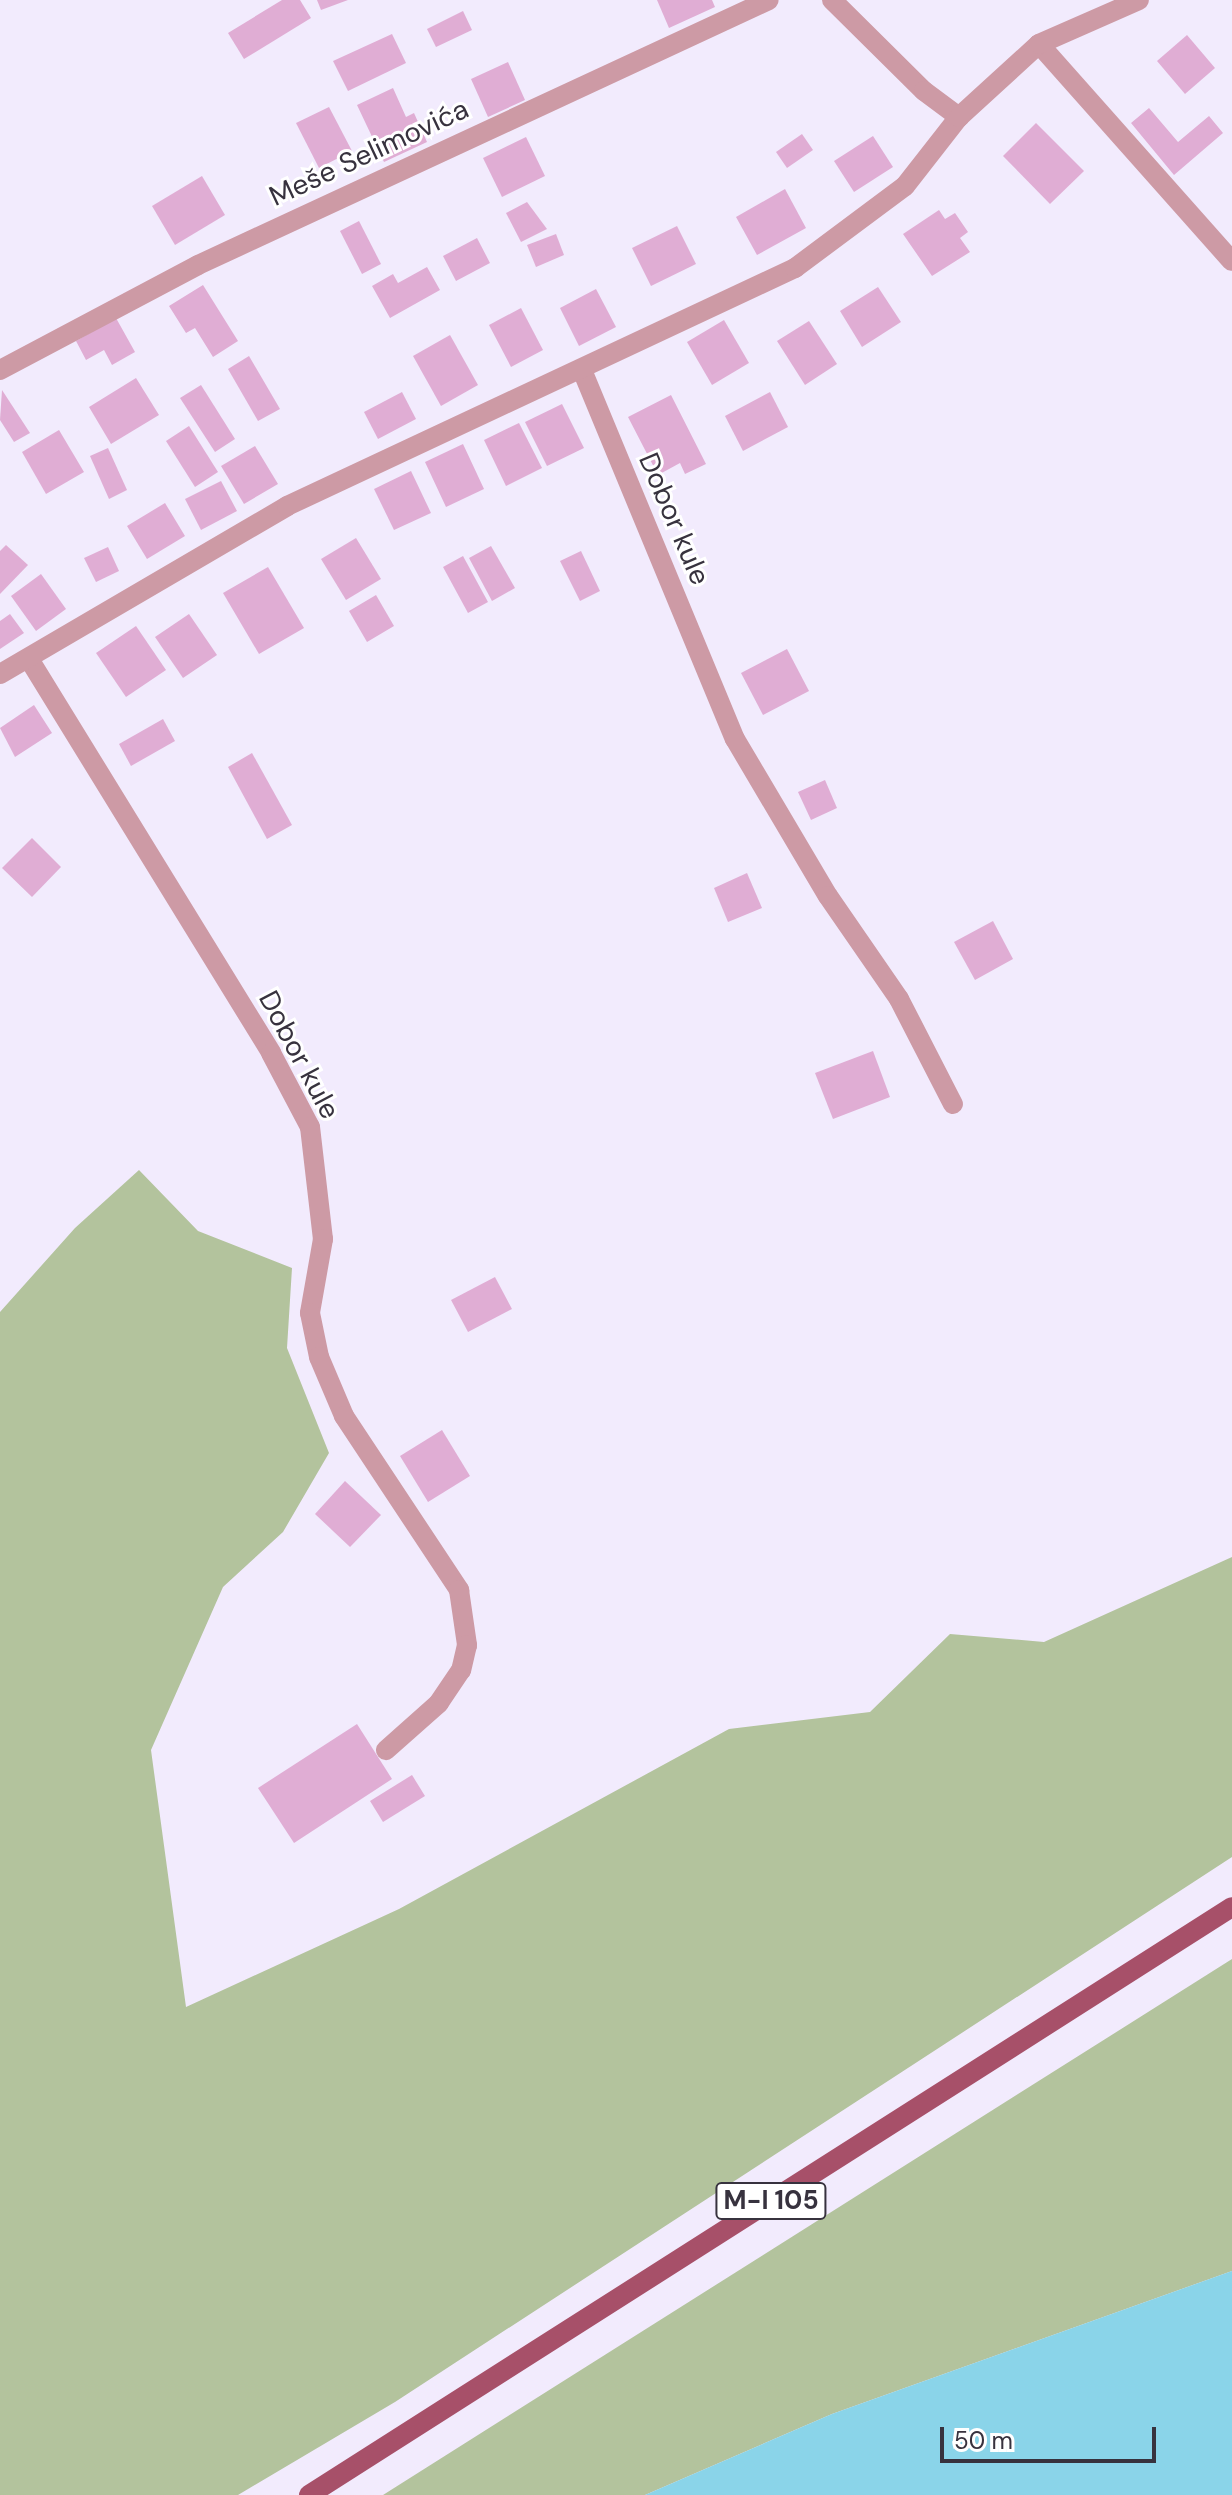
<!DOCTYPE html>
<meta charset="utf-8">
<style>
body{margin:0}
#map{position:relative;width:1232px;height:2495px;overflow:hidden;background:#f2ebfd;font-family:"DM Sans",sans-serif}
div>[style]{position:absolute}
.green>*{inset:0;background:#b3c39d}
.water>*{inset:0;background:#8ad4e9}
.building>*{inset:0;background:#e0add4}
.street>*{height:20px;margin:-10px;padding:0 10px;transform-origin:10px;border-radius:10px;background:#cd9aa5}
.primary>*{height:20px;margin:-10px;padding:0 10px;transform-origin:10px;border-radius:10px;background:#a75069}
span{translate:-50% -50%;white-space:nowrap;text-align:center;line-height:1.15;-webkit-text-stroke:6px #fff;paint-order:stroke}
.shield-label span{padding:2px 6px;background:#fff;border:2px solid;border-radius:6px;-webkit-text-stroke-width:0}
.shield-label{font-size:26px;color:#37323e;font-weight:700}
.street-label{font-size:28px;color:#37323e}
.scale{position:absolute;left:940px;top:2427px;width:216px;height:36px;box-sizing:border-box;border:4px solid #37323e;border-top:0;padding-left:10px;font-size:24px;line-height:28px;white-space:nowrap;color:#37323e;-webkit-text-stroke:6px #fff;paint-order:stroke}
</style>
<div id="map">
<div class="green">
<i style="clip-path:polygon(139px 1170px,198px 1231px,292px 1268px,287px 1348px,329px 1453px,283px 1532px,223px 1587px,151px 1750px,186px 2007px,399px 1909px,729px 1729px,870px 1712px,950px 1634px,1044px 1642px,1232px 1557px,1232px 1857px,395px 2402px,238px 2495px,0 2495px,0 1312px,75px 1228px)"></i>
<i style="clip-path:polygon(1232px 1959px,1232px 2271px,832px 2414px,645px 2495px,383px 2495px)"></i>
</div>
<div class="water">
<i style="clip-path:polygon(1232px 2271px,1232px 2495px,645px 2495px,832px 2414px)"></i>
</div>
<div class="building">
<i style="clip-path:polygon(282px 0,300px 0,311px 18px,244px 59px,228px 33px)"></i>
<i style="clip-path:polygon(317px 0,348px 0,321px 10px)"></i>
<i style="clip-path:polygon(657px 0,712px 0,715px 7px,669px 28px)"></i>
<i style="clip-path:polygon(463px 11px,472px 30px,436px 47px,427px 29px)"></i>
<i style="clip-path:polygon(392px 34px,406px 63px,348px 91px,333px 61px)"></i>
<i style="clip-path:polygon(1187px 35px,1215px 68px,1185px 94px,1157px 61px)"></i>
<i style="clip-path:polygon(508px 62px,525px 100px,488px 117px,471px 79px)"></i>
<i style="clip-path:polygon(393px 88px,406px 117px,414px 113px,427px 142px,384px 162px,357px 105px)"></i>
<i style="clip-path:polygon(329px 107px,352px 151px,319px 168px,296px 123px)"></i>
<i style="clip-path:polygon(1149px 108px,1178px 142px,1209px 116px,1223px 133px,1174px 175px,1131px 123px)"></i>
<i style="clip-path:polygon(1036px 123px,1084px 171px,1050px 204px,1003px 156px)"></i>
<i style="clip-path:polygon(802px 134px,813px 150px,787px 168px,776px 152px)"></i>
<i style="clip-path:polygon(873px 136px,893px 167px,854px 192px,834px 161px)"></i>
<i style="clip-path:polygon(526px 137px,545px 176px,502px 197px,483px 158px)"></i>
<i style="clip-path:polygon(202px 176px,225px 215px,175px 245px,152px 206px)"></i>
<i style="clip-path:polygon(785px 189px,806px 228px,757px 255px,736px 217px)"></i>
<i style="clip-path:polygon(527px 202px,547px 229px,521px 242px,506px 213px)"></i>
<i style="clip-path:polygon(939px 210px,945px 219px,955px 213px,968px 232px,960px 238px,970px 252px,932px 276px,903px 234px)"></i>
<i style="clip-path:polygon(359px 221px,381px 264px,362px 274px,340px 231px)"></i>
<i style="clip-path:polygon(677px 226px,696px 264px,651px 286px,632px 248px)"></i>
<i style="clip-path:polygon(556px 234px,564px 255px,536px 267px,527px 245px)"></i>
<i style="clip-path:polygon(477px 238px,490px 263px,456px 281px,443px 256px)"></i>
<i style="clip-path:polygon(427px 267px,440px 290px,390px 318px,372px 286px,393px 274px,398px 283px)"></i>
<i style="clip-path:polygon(203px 285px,238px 341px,213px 357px,195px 328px,186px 333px,169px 306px)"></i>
<i style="clip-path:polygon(878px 287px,901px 322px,862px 347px,840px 311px)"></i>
<i style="clip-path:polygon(596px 289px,616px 327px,579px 346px,560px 308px)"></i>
<i style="clip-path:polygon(521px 308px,543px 350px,511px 367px,489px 325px)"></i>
<i style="clip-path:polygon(116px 318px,135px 352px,112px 365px,104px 350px,86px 360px,76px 341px)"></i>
<i style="clip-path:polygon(724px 320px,749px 363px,712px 385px,687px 342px)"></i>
<i style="clip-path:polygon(809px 321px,837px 364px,805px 385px,777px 341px)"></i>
<i style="clip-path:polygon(450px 335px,478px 385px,441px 406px,413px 356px)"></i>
<i style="clip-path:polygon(249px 356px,280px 409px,258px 421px,228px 369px)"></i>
<i style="clip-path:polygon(136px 378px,159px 415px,111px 444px,89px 407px)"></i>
<i style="clip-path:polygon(201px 385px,235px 439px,215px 452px,180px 398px)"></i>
<i style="clip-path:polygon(2px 390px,30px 433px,14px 442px,0 420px)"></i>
<i style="clip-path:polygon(402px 392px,416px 419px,378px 439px,364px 412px)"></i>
<i style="clip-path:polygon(770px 392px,788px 427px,743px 451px,725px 416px)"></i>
<i style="clip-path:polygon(671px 395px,706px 464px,685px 474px,680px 463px,658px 475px,628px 417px)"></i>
<i style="clip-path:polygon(562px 404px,584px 448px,547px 466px,525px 422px)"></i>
<i style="clip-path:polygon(519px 423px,542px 468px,506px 486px,484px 440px)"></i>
<i style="clip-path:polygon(189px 426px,218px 472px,195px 487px,166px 441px)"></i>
<i style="clip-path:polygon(59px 430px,84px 472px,46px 494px,22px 452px)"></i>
<i style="clip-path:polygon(463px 444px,484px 489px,446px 507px,425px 462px)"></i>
<i style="clip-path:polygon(255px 446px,278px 484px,244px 504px,221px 466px)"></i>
<i style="clip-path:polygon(108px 448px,127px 490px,109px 499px,90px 456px)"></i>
<i style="clip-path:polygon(411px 471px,431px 513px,394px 530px,374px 489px)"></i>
<i style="clip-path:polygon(221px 481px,237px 511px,201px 530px,185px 499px)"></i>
<i style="clip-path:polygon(165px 503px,185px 536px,147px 559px,127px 526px)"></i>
<i style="clip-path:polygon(356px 538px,381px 579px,346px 600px,321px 559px)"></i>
<i style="clip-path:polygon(6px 545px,28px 565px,0 594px,0 551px)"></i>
<i style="clip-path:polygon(491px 546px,515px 588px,492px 601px,469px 558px)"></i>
<i style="clip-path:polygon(108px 547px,119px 571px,96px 582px,84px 558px)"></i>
<i style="clip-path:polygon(581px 551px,600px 591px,580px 601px,560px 561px)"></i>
<i style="clip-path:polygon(463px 556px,488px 602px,468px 613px,443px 567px)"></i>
<i style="clip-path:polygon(268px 567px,304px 628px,259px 654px,223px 593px)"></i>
<i style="clip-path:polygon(41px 574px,66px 609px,36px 631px,11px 596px)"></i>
<i style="clip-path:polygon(376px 595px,394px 626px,367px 642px,349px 611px)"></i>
<i style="clip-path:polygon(10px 614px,24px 633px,0 649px,0 621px)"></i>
<i style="clip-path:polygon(189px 614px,217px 655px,183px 678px,155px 637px)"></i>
<i style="clip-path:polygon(136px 626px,166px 670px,126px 697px,96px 653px)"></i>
<i style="clip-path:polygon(787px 649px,809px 691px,763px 715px,741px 673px)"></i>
<i style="clip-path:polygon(34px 705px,52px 733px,15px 757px,0 728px)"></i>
<i style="clip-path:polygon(163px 719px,175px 741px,131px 766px,119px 744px)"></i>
<i style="clip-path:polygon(252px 753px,292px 825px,267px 839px,228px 767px)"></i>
<i style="clip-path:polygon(825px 780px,837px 808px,811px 820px,798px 792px)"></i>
<i style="clip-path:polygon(32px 838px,61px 867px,32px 897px,2px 868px)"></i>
<i style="clip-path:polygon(747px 873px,762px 908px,728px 922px,714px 888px)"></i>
<i style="clip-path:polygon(993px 921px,1013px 959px,975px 980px,954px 942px)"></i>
<i style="clip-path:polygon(873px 1051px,890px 1097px,833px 1119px,815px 1073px)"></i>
<i style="clip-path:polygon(495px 1277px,512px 1309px,468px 1332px,451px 1300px)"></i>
<i style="clip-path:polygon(442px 1430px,470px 1476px,428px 1502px,400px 1456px)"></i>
<i style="clip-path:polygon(345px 1481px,381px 1515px,350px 1547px,315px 1514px)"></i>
<i style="clip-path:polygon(357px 1724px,392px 1779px,294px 1843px,258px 1788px)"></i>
<i style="clip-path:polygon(412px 1775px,425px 1796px,383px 1822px,370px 1801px)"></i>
</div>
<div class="street">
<i style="left:832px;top:0;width:129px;rotate:44.7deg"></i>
<i style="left:924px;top:91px;width:44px;rotate:36.6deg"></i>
<i style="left:1039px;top:44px;width:290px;rotate:48.4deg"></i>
<i style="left:0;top:370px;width:224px;rotate:-27.9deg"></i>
<i style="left:198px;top:265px;width:629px;rotate:-24.9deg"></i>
<i style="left:582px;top:370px;width:399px;rotate:67.5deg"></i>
<i style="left:735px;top:739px;width:182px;rotate:59.4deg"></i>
<i style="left:828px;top:896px;width:125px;rotate:55.4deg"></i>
<i style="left:899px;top:999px;width:118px;rotate:62.8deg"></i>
<i style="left:29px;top:659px;width:462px;rotate:58.4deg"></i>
<i style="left:271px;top:1053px;width:84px;rotate:62.2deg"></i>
<i style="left:310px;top:1127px;width:113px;rotate:83.4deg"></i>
<i style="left:323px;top:1239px;width:75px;rotate:100deg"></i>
<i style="left:310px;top:1313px;width:45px;rotate:78.4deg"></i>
<i style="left:319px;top:1357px;width:64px;rotate:67deg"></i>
<i style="left:344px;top:1416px;width:209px;rotate:56.5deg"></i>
<i style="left:459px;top:1590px;width:56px;rotate:81.7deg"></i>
<i style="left:467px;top:1645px;width:26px;rotate:103deg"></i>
<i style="left:461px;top:1670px;width:40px;rotate:124deg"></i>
<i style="left:439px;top:1703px;width:71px;rotate:138.4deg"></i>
<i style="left:0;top:674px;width:333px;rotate:-30.3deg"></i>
<i style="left:287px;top:506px;width:561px;rotate:-25.1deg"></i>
<i style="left:795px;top:268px;width:137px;rotate:-36.7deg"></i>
<i style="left:905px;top:186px;width:88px;rotate:-52deg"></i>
<i style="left:959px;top:117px;width:108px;rotate:-42.4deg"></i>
<i style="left:1039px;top:44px;width:109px;rotate:-23.7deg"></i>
</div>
<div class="primary">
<i style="left:309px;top:2495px;width:1094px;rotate:-32.5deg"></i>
</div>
<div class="shield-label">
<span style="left:771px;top:2201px">M-I 105</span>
</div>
<div class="street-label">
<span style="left:369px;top:153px;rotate:-25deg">Meše Selimovića</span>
<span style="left:674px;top:519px;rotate:67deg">Dobor kule</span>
<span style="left:299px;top:1055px;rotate:62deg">Dobor kule</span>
</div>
<div class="scale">50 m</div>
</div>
